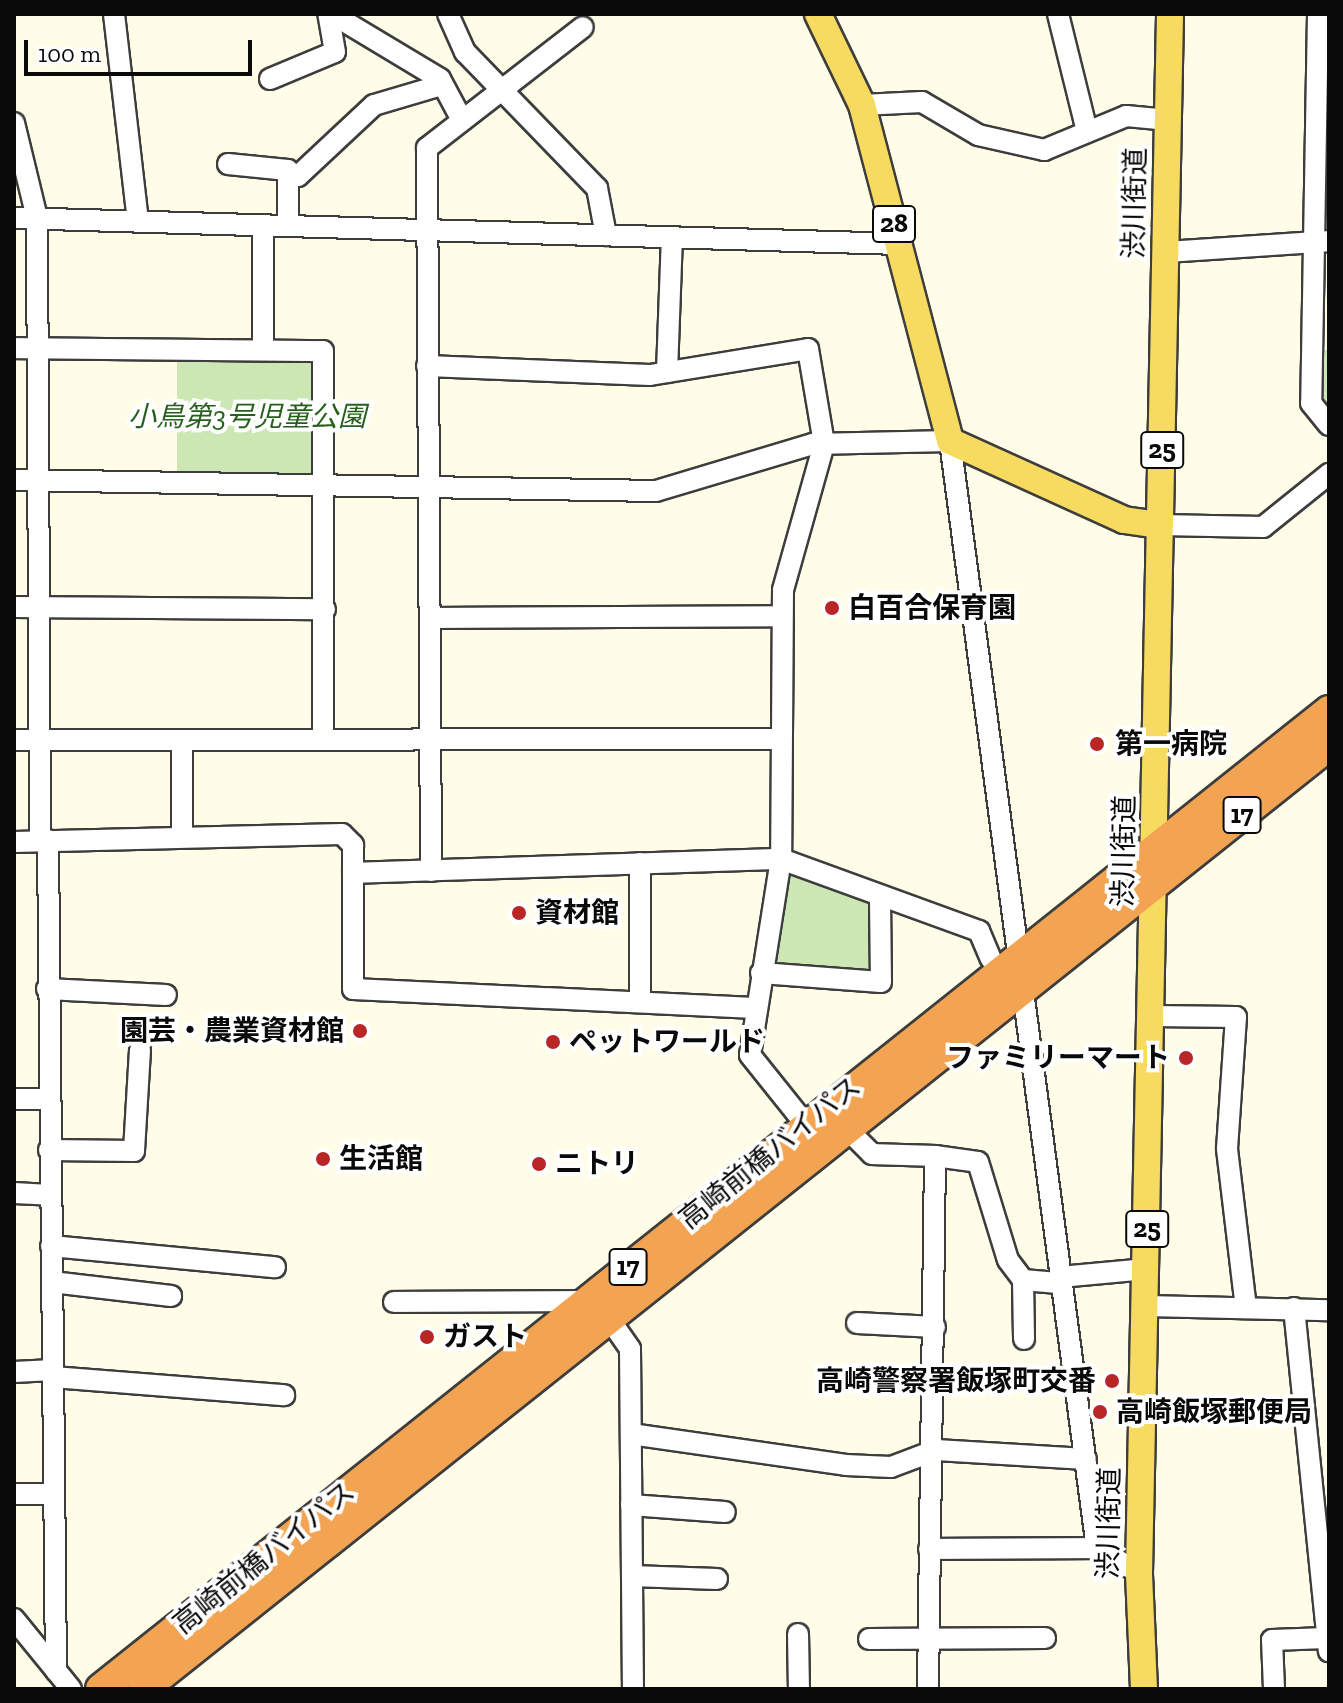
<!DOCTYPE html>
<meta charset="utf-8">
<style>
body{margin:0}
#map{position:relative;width:1343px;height:1703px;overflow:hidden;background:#fffce8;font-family:"Zilla Slab","Noto Sans JP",serif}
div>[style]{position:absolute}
.green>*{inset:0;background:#cce7b4}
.stream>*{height:5px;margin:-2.5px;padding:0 2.5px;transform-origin:2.5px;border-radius:2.5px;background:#aed7f5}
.roads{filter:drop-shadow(2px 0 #3d3d3d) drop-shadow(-2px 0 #3d3d3d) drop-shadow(0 2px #3d3d3d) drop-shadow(0 -2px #3d3d3d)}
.minor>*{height:20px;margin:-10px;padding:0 10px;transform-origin:10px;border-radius:10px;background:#fff}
.major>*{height:26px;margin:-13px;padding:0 13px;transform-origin:13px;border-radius:13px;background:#f7da60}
.highway>*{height:30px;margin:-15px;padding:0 15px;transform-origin:15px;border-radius:15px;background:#f3a452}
.dots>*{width:22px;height:22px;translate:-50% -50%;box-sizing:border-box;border:4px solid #fff;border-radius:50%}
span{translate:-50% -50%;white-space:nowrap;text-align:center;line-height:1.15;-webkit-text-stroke:8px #fff;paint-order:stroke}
.shield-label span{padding:2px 6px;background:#fff;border:2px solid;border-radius:6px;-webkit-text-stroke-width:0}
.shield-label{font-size:26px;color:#0a0a0a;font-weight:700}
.street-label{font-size:28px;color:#0a0a0a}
.park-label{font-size:28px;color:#27601d;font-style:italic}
.poi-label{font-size:28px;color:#0a0a0a;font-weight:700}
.left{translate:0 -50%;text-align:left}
.right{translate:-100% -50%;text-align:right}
.frame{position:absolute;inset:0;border:16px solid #0a0a0a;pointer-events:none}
.scale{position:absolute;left:24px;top:40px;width:228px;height:36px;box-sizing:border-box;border:4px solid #0a0a0a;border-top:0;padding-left:10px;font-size:24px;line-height:28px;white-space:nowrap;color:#0a0a0a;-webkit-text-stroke:6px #fff;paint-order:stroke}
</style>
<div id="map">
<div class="green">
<i style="clip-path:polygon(1318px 350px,1329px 350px,1329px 416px,1318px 403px)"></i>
<i style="clip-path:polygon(177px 356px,311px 357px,318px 364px,318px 470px,312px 479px,177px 478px)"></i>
<i style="clip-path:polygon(794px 867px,870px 898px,876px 974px,772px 961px,783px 872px)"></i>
</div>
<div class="stream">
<i style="left:38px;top:857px;width:43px;rotate:88.7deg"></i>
</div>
<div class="roads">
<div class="minor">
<i style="left:114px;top:14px;width:208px;rotate:83.4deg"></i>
<i style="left:332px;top:14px;width:126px;rotate:31deg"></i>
<i style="left:440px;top:79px;width:47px;rotate:61.8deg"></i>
<i style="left:448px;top:14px;width:42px;rotate:65.9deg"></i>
<i style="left:465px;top:52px;width:190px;rotate:45.9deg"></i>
<i style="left:597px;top:188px;width:48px;rotate:79.2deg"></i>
<i style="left:1058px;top:14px;width:116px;rotate:76.1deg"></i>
<i style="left:1318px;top:14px;width:389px;rotate:91deg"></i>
<i style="left:1311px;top:403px;width:28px;rotate:51deg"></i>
<i style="left:270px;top:79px;width:70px;rotate:-22.6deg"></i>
<i style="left:335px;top:52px;width:39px;rotate:-100deg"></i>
<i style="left:862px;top:105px;width:60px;rotate:-2.9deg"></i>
<i style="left:922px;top:102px;width:65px;rotate:30.5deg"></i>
<i style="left:978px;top:135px;width:68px;rotate:12.8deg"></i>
<i style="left:1044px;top:150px;width:89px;rotate:-22.5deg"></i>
<i style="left:1126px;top:116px;width:43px;rotate:5.3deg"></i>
<i style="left:14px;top:123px;width:98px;rotate:76.4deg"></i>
<i style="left:37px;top:218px;width:622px;rotate:89.72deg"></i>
<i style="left:228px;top:164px;width:60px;rotate:5.7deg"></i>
<i style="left:288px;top:170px;width:56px;rotate:90deg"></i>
<i style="left:288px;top:175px;width:10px;rotate:6deg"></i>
<i style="left:298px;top:176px;width:104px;rotate:-43.1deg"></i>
<i style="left:374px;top:105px;width:67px;rotate:-16.5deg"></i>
<i style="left:14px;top:218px;width:885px;rotate:1.68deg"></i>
<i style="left:1165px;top:252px;width:164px;rotate:-3.8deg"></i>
<i style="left:14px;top:348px;width:309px;rotate:0.6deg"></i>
<i style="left:323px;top:351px;width:389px;rotate:90deg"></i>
<i style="left:263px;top:350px;width:125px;rotate:-90deg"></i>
<i style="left:427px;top:366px;width:223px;rotate:2.3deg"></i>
<i style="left:650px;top:375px;width:160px;rotate:-9.3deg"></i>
<i style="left:808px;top:349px;width:96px;rotate:80.4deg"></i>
<i style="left:824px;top:444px;width:152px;rotate:105.7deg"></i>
<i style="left:783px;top:590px;width:269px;rotate:90.4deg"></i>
<i style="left:781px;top:859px;width:198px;rotate:99deg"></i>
<i style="left:750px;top:1055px;width:90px;rotate:51.3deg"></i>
<i style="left:667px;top:372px;width:135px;rotate:-87.9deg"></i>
<i style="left:14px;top:480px;width:642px;rotate:0.98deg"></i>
<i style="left:656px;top:491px;width:164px;rotate:-16.7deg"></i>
<i style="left:813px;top:444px;width:137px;rotate:-1.3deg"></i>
<i style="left:950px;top:441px;width:1117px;rotate:82.44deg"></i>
<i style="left:1097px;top:1548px;width:49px;rotate:30.8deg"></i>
<i style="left:1160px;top:525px;width:103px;rotate:1.1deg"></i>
<i style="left:1263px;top:527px;width:85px;rotate:-38.8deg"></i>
<i style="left:14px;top:607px;width:311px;rotate:0.4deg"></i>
<i style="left:431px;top:618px;width:351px;rotate:-0.3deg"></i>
<i style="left:14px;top:740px;width:767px;rotate:-0.07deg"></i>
<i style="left:182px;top:740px;width:97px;rotate:90deg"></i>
<i style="left:48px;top:840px;width:831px;rotate:89.45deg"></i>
<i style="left:14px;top:842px;width:328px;rotate:-1.4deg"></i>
<i style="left:342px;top:834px;width:16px;rotate:45deg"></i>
<i style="left:353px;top:845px;width:144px;rotate:90deg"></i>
<i style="left:353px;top:989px;width:402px;rotate:2.7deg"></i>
<i style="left:640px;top:863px;width:139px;rotate:90deg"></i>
<i style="left:431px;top:871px;width:723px;rotate:-90.32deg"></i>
<i style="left:427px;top:148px;width:197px;rotate:-37.8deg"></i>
<i style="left:353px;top:873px;width:428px;rotate:-1.9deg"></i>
<i style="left:781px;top:859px;width:211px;rotate:20deg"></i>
<i style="left:979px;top:931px;width:30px;rotate:67deg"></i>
<i style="left:761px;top:973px;width:120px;rotate:4.3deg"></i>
<i style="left:881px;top:982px;width:85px;rotate:-90.7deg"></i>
<i style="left:47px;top:989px;width:119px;rotate:2.9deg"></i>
<i style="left:1152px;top:1016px;width:84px;rotate:0.7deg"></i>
<i style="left:1236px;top:1017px;width:132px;rotate:93.9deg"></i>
<i style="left:1227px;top:1149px;width:160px;rotate:83.2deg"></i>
<i style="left:14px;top:1099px;width:34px"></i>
<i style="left:848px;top:1130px;width:34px;rotate:45deg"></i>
<i style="left:872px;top:1154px;width:63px;rotate:1.8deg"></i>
<i style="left:935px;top:1156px;width:533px;rotate:90.75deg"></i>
<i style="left:49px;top:1150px;width:85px;rotate:0.7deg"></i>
<i style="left:134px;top:1151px;width:101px;rotate:-86.6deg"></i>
<i style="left:935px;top:1156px;width:43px;rotate:7.9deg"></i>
<i style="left:978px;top:1162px;width:102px;rotate:73deg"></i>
<i style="left:1008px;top:1260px;width:25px;rotate:53deg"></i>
<i style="left:1023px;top:1280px;width:38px;rotate:5deg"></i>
<i style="left:14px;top:1193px;width:36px;rotate:3deg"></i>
<i style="left:51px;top:1246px;width:225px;rotate:5.4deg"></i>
<i style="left:1060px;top:1277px;width:87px;rotate:-5.3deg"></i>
<i style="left:1023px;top:1280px;width:59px;rotate:89deg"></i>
<i style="left:52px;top:1282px;width:120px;rotate:6.7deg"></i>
<i style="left:394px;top:1302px;width:191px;rotate:-0.3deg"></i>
<i style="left:1146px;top:1306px;width:183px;rotate:1.3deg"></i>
<i style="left:1294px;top:1308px;width:345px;rotate:84.2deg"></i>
<i style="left:610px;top:1320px;width:35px;rotate:55deg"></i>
<i style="left:630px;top:1349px;width:340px;rotate:89.5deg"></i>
<i style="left:857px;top:1323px;width:78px;rotate:2.9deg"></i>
<i style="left:14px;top:1372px;width:39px;rotate:-3deg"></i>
<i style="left:53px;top:1377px;width:232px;rotate:4.5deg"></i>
<i style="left:631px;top:1434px;width:217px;rotate:8.2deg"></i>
<i style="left:846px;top:1465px;width:45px;rotate:2.5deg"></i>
<i style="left:891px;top:1467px;width:48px;rotate:-20.7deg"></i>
<i style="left:936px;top:1450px;width:150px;rotate:3.4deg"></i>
<i style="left:14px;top:1494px;width:40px"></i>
<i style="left:631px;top:1505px;width:94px;rotate:4.3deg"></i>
<i style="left:929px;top:1549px;width:168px;rotate:-0.3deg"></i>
<i style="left:632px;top:1576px;width:85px;rotate:2deg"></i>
<i style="left:14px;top:1619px;width:90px;rotate:50.8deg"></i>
<i style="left:798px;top:1634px;width:55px;rotate:89deg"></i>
<i style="left:869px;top:1639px;width:176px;rotate:-0.3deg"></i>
<i style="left:1274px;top:1689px;width:49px;rotate:-92.3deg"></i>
<i style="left:1272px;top:1640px;width:54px;rotate:-2.1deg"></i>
</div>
<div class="major">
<i style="left:818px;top:14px;width:101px;rotate:64.2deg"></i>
<i style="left:862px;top:105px;width:347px;rotate:75.3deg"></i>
<i style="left:950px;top:441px;width:191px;rotate:24.4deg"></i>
<i style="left:1124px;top:520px;width:36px;rotate:8deg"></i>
<i style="left:1144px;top:1689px;width:116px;rotate:-92.5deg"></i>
<i style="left:1139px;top:1573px;width:1559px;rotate:-88.86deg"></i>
</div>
<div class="highway">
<i style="left:101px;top:1689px;width:1570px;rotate:-38.53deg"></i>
<i style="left:143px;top:1689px;width:1516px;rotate:-38.52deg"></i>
</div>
</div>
<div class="dots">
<i style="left:832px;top:608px;background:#b82625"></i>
<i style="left:1097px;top:744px;background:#b82625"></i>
<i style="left:519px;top:913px;background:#b82625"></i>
<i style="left:360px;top:1031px;background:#b82625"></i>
<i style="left:553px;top:1042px;background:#b82625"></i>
<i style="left:1186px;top:1058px;background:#b82625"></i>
<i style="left:323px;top:1159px;background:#b82625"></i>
<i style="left:539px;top:1164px;background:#b82625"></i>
<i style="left:427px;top:1337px;background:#b82625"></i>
<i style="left:1112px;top:1381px;background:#b82625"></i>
<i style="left:1100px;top:1412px;background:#b82625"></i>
</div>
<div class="shield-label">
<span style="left:894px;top:224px">28</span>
<span style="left:1162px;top:450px">25</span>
<span style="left:1242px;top:815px">17</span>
<span style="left:1147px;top:1229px">25</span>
<span style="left:628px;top:1267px">17</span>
</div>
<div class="street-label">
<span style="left:1135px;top:203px;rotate:-89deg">渋川街道</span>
<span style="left:1124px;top:851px;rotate:-89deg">渋川街道</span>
<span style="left:770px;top:1153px;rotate:-39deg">高崎前橋バイパス</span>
<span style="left:1109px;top:1523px;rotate:-89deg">渋川街道</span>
<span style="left:264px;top:1558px;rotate:-39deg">高崎前橋バイパス</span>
</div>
<div class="park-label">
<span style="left:247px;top:417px">小鳥第3号児童公園</span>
</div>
<div class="poi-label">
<span class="left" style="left:848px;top:608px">白百合保育園</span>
<span class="left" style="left:1115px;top:744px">第一病院</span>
<span class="left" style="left:535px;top:913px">資材館</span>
<span class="right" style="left:344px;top:1031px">園芸・農業資材館</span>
<span class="left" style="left:569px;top:1042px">ペットワールド</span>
<span class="right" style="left:1170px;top:1058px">ファミリーマート</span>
<span class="left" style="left:339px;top:1159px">生活館</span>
<span class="left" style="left:555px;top:1164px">ニトリ</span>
<span class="left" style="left:443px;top:1337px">ガスト</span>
<span class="right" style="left:1096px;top:1381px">高崎警察署飯塚町交番</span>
<span class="left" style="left:1116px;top:1412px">高崎飯塚郵便局</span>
</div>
<div class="frame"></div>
<div class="scale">100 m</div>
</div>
